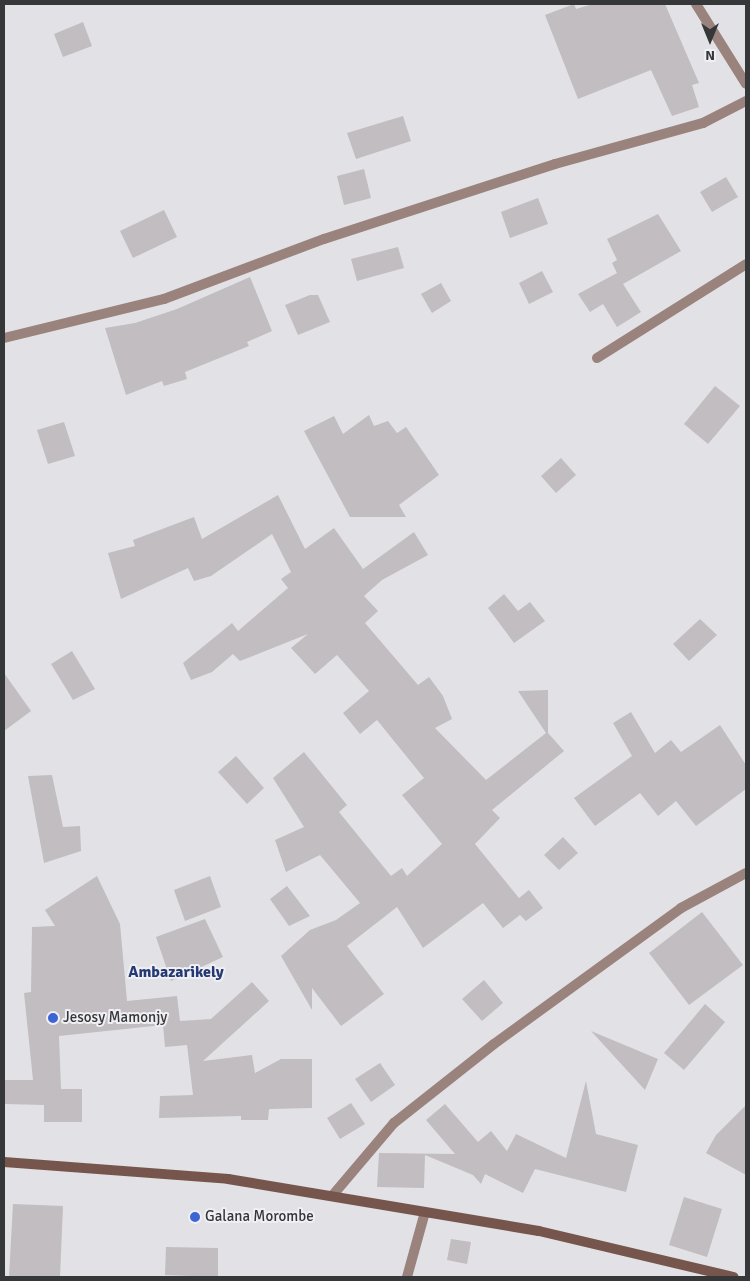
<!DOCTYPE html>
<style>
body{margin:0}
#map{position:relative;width:750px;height:1281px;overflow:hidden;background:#e2e2e6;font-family:Signika,sans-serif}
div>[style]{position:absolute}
.building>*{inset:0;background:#c1bdc0}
.street>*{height:10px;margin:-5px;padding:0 5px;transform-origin:5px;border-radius:5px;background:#9a837c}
.secondary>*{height:10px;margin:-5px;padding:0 5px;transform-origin:5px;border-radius:5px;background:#76554d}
.dots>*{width:14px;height:14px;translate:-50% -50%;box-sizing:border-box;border:2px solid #efeff4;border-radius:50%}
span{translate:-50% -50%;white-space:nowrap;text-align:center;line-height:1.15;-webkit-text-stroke:4px #efeff4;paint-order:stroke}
.poi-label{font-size:15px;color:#363738}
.left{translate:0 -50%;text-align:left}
.neighbourhood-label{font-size:16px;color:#253a72;font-weight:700}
.frame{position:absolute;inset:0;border:5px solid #363738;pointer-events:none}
.north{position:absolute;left:685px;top:15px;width:50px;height:50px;-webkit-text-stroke:4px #efeff4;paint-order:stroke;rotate:180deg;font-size:14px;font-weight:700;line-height:20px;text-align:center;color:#363738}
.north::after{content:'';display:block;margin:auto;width:18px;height:22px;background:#363738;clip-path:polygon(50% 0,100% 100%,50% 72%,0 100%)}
</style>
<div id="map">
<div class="building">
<i style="clip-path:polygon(574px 4px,576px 9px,593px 4px,665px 4px,699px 83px,692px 85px,699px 107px,672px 116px,651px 70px,578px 99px,545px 15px)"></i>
<i style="clip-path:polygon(83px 22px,92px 46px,63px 57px,54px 34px)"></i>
<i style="clip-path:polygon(403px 116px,411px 141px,356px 159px,347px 133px)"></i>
<i style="clip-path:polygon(364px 169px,371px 198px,344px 205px,337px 176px)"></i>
<i style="clip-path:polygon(726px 177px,738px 197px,712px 212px,700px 192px)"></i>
<i style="clip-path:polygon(538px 198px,548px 224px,510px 238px,501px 212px)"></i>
<i style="clip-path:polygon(164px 210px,177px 237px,133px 258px,120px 231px)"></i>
<i style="clip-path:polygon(658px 214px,681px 251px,623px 284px,641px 312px,617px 327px,603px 304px,590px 312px,578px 294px,617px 273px,612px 263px,617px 260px,607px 239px)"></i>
<i style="clip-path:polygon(398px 247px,404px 268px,357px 281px,351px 259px)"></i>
<i style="clip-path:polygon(542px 271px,553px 292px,529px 304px,519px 283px)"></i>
<i style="clip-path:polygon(250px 277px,272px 331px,247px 342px,249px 346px,185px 372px,187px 379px,164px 386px,162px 381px,126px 395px,105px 328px,135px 323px,177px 309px)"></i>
<i style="clip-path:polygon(441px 283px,451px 301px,432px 313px,421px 294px)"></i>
<i style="clip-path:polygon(310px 295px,318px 295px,330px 322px,298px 335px,285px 305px)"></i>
<i style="clip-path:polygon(715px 386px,740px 406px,708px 444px,684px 424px)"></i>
<i style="clip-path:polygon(369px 415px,374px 426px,388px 421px,397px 433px,406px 427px,439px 475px,399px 505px,406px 517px,350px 517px,304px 431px,334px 416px,343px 434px)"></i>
<i style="clip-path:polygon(64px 422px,75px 456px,48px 464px,37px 430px)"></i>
<i style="clip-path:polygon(561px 458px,576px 475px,556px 493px,541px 476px)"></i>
<i style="clip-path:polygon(278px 495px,305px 549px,334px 528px,363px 569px,414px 532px,428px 555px,382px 580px,364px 596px,378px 611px,365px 623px,418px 685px,429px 677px,443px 696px,452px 719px,435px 728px,486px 780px,546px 733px,518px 691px,548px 690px,548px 733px,564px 751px,492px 810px,500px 818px,475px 844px,519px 898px,529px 890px,543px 908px,526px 921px,520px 915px,503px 928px,483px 903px,423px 948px,397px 907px,347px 946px,384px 994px,341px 1026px,312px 988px,312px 1010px,281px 956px,310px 930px,336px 920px,360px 903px,320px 855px,286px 872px,275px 840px,304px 827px,273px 778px,304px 752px,347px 805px,339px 812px,391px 876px,402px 868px,407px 876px,442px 844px,402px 795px,424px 778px,377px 720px,360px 734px,343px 713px,369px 691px,337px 655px,315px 674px,291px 648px,308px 634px,240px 661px,233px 654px,212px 672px,191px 680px,183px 663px,232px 623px,238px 631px,288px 588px,281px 579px,291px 572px,272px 534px,211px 576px,194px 581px,188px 568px,121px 599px,108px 553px,135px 546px,133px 540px,194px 517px,202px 539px)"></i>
<i style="clip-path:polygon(504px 594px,518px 611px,530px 602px,545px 621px,514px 643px,488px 608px)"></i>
<i style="clip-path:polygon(700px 619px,717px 635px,689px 661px,673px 644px)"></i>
<i style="clip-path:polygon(72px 651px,95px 689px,73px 700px,51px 664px)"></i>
<i style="clip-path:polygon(4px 673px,31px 711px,4px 731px)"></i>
<i style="clip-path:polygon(631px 712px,655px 753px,671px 740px,681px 752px,720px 725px,746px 765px,746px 789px,696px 826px,676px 801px,658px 816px,640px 793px,595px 826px,574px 798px,632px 756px,613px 723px)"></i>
<i style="clip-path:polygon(236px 756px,264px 788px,247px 804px,218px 772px)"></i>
<i style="clip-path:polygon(52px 775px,63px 827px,80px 826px,81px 851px,44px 863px,28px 776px)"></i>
<i style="clip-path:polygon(563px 837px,578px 853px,559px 870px,544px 855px)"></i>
<i style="clip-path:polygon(97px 876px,120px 924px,127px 1001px,177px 996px,180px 1021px,211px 1019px,252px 982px,269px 1001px,203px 1061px,252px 1055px,255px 1073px,281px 1059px,312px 1059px,312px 1108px,269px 1109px,268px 1120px,241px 1120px,241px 1116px,159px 1118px,160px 1096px,193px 1095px,187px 1045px,165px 1047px,163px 1025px,59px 1036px,61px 1089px,82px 1089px,82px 1122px,44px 1122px,44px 1105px,4px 1104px,4px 1080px,33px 1080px,24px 993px,31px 992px,32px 927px,55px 926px,45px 910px)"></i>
<i style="clip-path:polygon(210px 876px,221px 907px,185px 921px,174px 890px)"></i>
<i style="clip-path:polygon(287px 886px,310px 916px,289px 926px,270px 899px)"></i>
<i style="clip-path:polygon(702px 912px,743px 965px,689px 1005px,649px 953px)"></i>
<i style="clip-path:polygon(205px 919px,223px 957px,171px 981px,156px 937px)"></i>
<i style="clip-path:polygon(484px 980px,503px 1003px,482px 1021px,462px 999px)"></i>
<i style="clip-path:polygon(705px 1004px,725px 1022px,684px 1070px,664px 1053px)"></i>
<i style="clip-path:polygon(591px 1031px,658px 1059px,645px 1090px)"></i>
<i style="clip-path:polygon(380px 1063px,395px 1085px,371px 1102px,355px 1079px)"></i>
<i style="clip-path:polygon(586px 1081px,596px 1134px,638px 1145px,626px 1192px,535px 1169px,523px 1193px,485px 1174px,481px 1184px,473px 1175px,425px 1155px,424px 1188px,377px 1187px,379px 1153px,455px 1154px,426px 1120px,445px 1104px,478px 1142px,491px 1131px,507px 1151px,516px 1134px,566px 1158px)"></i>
<i style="clip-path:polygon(351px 1103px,365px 1124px,340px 1139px,327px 1118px)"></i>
<i style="clip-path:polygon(746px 1105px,746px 1175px,706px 1153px,716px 1135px)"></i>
<i style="clip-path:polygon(684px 1197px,722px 1209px,707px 1257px,669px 1245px)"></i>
<i style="clip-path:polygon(13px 1204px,63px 1206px,60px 1277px,9px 1277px)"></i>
<i style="clip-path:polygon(451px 1239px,471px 1242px,467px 1264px,447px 1260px)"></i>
<i style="clip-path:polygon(166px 1247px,218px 1248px,218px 1277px,165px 1275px)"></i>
</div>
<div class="street">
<i style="left:696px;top:4px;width:94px;rotate:58deg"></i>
<i style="left:4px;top:338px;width:165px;rotate:-13.7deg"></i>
<i style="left:164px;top:299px;width:171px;rotate:-20.6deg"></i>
<i style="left:324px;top:239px;width:243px;rotate:-18deg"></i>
<i style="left:555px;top:164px;width:154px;rotate:-15.5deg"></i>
<i style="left:703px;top:123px;width:48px;rotate:-27.1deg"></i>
<i style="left:597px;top:358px;width:176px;rotate:-32.2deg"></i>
<i style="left:332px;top:1196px;width:96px;rotate:-49.7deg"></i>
<i style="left:394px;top:1123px;width:127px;rotate:-38.3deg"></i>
<i style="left:494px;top:1044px;width:231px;rotate:-36deg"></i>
<i style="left:681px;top:908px;width:74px;rotate:-28.3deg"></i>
<i style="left:407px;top:1277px;width:67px;rotate:-74.5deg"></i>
</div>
<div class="secondary">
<i style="left:4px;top:1162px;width:225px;rotate:4.3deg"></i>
<i style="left:228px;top:1179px;width:315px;rotate:9.5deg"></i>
<i style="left:539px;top:1231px;width:200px;rotate:13.3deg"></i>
</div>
<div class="dots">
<i style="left:53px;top:1018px;background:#3c64d5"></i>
<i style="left:195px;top:1217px;background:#3c64d5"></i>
</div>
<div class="poi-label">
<span class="left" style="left:63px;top:1018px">Jesosy Mamonjy</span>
<span class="left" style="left:205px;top:1217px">Galana Morombe</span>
</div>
<div class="neighbourhood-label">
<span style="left:176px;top:972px">Ambazarikely</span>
</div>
<div class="frame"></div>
<div class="north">N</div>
</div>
